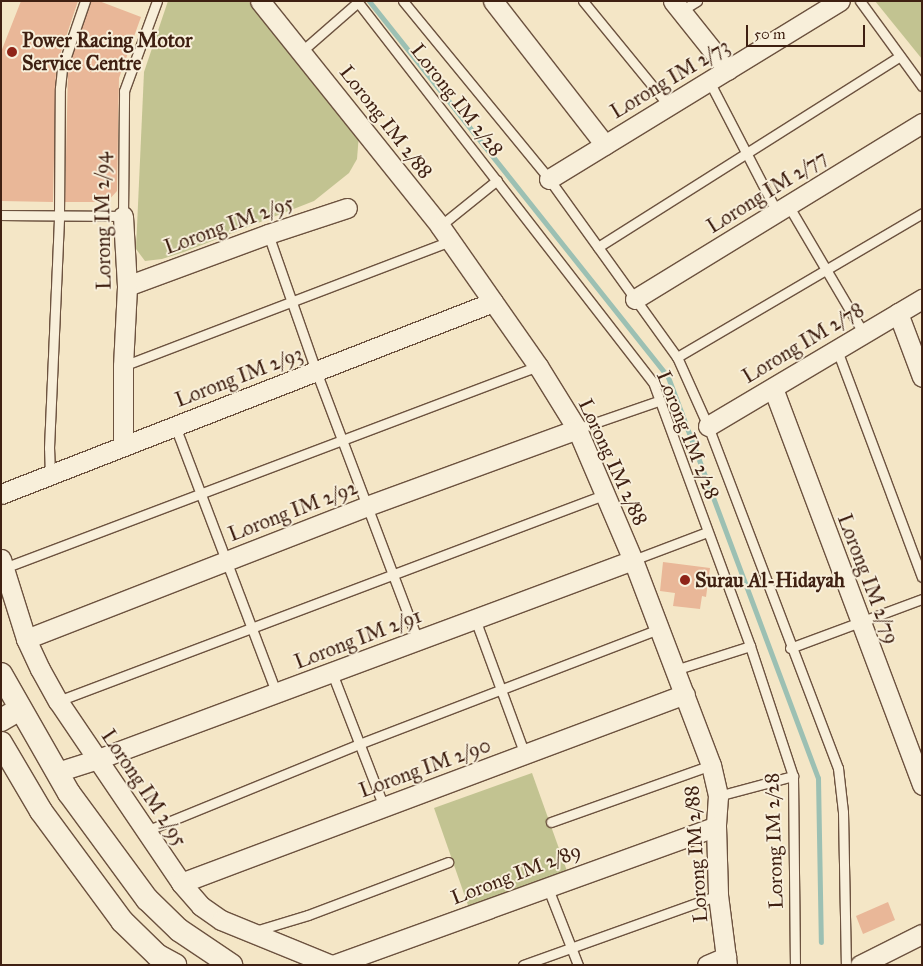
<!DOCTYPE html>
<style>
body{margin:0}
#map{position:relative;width:923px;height:966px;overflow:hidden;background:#f4e6c6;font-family:"IM FELL Great Primer",serif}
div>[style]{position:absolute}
.green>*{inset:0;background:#c2c391}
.stream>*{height:5px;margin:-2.5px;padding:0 2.5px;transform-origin:2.5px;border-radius:2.5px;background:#9cc0b3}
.building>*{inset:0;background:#e9b798}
.roads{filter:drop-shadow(1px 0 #6c523f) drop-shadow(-1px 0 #6c523f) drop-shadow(0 1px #6c523f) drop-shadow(0 -1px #6c523f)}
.service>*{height:9px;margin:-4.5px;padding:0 4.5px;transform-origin:4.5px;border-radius:4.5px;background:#f8efda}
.minor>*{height:19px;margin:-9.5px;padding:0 9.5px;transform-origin:9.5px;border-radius:9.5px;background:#f8efda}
.tertiary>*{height:22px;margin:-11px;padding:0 11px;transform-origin:11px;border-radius:11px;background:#f8efda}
.dots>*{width:14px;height:14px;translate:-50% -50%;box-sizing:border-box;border:2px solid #f8efda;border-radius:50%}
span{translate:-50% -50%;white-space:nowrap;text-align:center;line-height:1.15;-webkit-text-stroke:4px #f8efda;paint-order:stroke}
.poi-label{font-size:20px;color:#3f2012;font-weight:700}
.left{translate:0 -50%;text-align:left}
.street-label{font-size:20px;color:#3f2012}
.frame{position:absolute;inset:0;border:2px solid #3f2012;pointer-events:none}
.scale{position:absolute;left:746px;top:25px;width:119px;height:22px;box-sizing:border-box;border:2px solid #3f2012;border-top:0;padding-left:6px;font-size:15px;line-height:18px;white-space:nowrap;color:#3f2012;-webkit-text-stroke:4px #f8efda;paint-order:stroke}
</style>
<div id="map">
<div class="green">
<i style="clip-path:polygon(168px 1px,248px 1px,359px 134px,357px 159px,349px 173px,314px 201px,184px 252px,162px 259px,145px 261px,136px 249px,144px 72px)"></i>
<i style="clip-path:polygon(875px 1px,922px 1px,922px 59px)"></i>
<i style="clip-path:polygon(532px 773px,567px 871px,469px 908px,434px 808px)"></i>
</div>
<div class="stream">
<i style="left:369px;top:1px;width:480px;rotate:51.5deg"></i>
<i style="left:668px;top:377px;width:428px;rotate:69.5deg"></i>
<i style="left:818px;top:778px;width:164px;rotate:89deg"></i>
</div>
<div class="building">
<i style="clip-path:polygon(21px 1px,78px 1px,56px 67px,53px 202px,1px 201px,1px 52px)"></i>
<i style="clip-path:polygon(91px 1px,99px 1px,141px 17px,119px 78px,117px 191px,107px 202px,65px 202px,68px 69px)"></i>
<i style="clip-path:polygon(663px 562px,710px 568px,706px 597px,702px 596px,700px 609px,673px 606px,675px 593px,660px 591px)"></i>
<i style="clip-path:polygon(888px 902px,895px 920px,863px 934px,856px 916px)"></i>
</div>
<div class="roads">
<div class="service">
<i style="left:357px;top:1px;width:482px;rotate:52.2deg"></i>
<i style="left:653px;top:382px;width:281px;rotate:69.8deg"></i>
<i style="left:750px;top:646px;width:137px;rotate:71.7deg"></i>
<i style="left:793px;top:776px;width:189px;rotate:89.4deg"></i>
<i style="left:403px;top:1px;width:230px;rotate:50.6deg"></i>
<i style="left:549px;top:179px;width:219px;rotate:54.3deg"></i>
<i style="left:677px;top:357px;width:76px;rotate:65.8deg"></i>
<i style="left:708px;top:426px;width:366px;rotate:69.2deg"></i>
<i style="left:838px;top:768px;width:44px;rotate:83.5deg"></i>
<i style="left:843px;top:812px;width:153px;rotate:88.9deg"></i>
<i style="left:583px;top:1px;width:136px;rotate:50.7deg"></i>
<i style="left:860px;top:1px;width:105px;rotate:53.9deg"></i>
<i style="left:681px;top:11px;width:19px;rotate:-32deg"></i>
<i style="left:302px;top:51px;width:74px;rotate:-41.2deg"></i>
<i style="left:709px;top:81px;width:148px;rotate:62.6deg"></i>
<i style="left:788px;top:205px;width:150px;rotate:59.5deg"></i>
<i style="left:1px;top:215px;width:122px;rotate:0.5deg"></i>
<i style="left:123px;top:216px;width:125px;rotate:-89.5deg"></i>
<i style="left:124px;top:91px;width:96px;rotate:-69.9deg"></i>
<i style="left:440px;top:226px;width:73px;rotate:-38.9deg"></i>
<i style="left:268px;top:234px;width:145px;rotate:70.7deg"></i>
<i style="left:316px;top:371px;width:289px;rotate:69.3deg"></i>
<i style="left:598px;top:247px;width:357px;rotate:-32.3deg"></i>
<i style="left:837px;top:350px;width:242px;rotate:69.5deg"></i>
<i style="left:677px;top:357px;width:284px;rotate:-30.4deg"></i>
<i style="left:123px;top:366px;width:350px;rotate:-20.9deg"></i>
<i style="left:175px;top:426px;width:287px;rotate:69.2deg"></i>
<i style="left:577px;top:429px;width:86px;rotate:-19.1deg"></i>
<i style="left:50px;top:475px;width:27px;rotate:-92deg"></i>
<i style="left:49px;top:448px;width:232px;rotate:-87.5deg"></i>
<i style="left:59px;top:216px;width:128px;rotate:-89.6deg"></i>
<i style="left:60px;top:88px;width:20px;rotate:-84deg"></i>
<i style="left:62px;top:68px;width:71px;rotate:-71.1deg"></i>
<i style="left:633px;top:560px;width:79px;rotate:-20.7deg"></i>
<i style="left:4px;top:568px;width:571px;rotate:-20.72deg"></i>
<i style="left:475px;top:619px;width:145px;rotate:69.8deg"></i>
<i style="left:790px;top:648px;width:141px;rotate:-20.4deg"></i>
<i style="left:675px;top:670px;width:79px;rotate:-17.7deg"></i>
<i style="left:332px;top:673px;width:144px;rotate:68.8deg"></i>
<i style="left:58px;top:701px;width:586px;rotate:-20.69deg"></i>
<i style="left:718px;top:796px;width:78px;rotate:-14.9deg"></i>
<i style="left:551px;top:822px;width:170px;rotate:-19.6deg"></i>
<i style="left:146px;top:831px;width:230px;rotate:-22.2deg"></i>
<i style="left:359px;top:744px;width:321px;rotate:-21deg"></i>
<i style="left:547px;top:886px;width:85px;rotate:68.6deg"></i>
<i style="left:255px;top:931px;width:55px;rotate:-16.8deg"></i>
<i style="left:308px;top:915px;width:150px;rotate:-20.7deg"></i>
<i style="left:523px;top:965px;width:207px;rotate:-19.7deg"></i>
</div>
<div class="minor">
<i style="left:260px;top:1px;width:288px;rotate:51.3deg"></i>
<i style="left:440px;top:226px;width:171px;rotate:55deg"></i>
<i style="left:538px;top:366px;width:74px;rotate:58.2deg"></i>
<i style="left:577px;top:429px;width:142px;rotate:66.9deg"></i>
<i style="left:633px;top:560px;width:219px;rotate:69.2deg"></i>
<i style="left:711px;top:765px;width:32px;rotate:77deg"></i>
<i style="left:718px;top:796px;width:30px;rotate:94deg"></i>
<i style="left:716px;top:826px;width:69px;rotate:88.3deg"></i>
<i style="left:718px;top:895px;width:71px;rotate:82.7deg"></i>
<i style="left:493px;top:1px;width:182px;rotate:52.1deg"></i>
<i style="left:673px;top:1px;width:88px;rotate:51.4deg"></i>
<i style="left:549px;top:179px;width:341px;rotate:-31.5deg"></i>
<i style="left:127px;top:286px;width:150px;rotate:-20.2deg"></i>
<i style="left:268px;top:234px;width:83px;rotate:-18.2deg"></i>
<i style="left:635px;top:299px;width:337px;rotate:-31.5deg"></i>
<i style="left:898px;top:313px;width:68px;rotate:69.4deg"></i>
<i style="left:773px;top:388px;width:424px;rotate:69.4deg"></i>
<i style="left:708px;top:426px;width:249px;rotate:-30.7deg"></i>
<i style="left:123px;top:446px;width:80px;rotate:-90deg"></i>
<i style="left:123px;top:366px;width:80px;rotate:-87.1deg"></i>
<i style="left:127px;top:286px;width:70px;rotate:-93.3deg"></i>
<i style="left:1px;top:494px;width:528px;rotate:-21.32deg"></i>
<i style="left:1px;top:559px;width:84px;rotate:72.6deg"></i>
<i style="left:26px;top:639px;width:33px;rotate:65deg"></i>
<i style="left:40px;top:669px;width:37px;rotate:61deg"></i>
<i style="left:58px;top:701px;width:220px;rotate:55.9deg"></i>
<i style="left:181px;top:883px;width:30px;rotate:49deg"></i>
<i style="left:201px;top:906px;width:24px;rotate:35deg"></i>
<i style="left:221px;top:920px;width:119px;rotate:22.2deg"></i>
<i style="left:26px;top:639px;width:366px;rotate:-21.3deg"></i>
<i style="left:367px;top:506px;width:224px;rotate:-20.1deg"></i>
<i style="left:57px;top:772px;width:43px;rotate:-17.6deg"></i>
<i style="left:98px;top:759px;width:571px;rotate:-20.4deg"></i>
<i style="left:181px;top:883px;width:538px;rotate:-20.56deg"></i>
<i style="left:333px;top:965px;width:407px;rotate:-19.9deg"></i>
<i style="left:707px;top:965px;width:21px;rotate:-23deg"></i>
<i style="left:860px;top:965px;width:69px;rotate:-26.6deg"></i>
</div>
<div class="tertiary">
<i style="left:1px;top:674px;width:137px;rotate:60.3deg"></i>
<i style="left:69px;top:793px;width:132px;rotate:53.7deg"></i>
<i style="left:147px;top:899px;width:45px;rotate:44.1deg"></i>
<i style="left:179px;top:930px;width:63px;rotate:33.9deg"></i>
<i style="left:1px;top:720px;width:22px;rotate:-30deg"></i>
<i style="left:1px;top:743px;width:79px;rotate:59.5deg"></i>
<i style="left:41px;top:811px;width:137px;rotate:53.6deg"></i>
<i style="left:122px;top:921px;width:49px;rotate:44.2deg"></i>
<i style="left:157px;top:955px;width:21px;rotate:29deg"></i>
</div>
</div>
<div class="dots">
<i style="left:12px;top:52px;background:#8f2418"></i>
<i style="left:685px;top:580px;background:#8f2418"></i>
</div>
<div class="poi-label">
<span class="left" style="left:22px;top:52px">Power Racing Motor<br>Service Centre</span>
<span class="left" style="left:695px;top:580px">Surau Al-Hidayah</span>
</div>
<div class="street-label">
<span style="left:670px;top:79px;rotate:-31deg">Lorong IM 2/73</span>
<span style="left:457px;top:100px;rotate:52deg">Lorong IM 2/28</span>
<span style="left:386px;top:122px;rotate:52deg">Lorong IM 2/88</span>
<span style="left:767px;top:192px;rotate:-32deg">Lorong IM 2/77</span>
<span style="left:103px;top:221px;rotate:-91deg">Lorong IM 2/94</span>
<span style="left:229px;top:225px;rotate:-20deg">Lorong IM 2/95</span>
<span style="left:803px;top:343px;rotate:-31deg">Lorong IM 2/78</span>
<span style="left:239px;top:377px;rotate:-21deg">Lorong IM 2/93</span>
<span style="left:688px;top:435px;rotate:68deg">Lorong IM 2/28</span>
<span style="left:613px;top:462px;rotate:65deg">Lorong IM 2/88</span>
<span style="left:293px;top:511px;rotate:-21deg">Lorong IM 2/92</span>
<span style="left:868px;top:579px;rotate:69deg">Lorong IM 2/79</span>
<span style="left:358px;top:639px;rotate:-21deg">Lorong IM 2/91</span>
<span style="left:425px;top:768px;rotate:-20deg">Lorong IM 2/90</span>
<span style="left:144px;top:788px;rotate:56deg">Lorong IM 2/95</span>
<span style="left:774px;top:841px;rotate:-92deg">Lorong IM 2/28</span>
<span style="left:696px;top:854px;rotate:-94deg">Lorong IM 2/88</span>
<span style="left:516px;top:874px;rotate:-21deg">Lorong IM 2/89</span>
</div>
<div class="frame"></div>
<div class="scale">50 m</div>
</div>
